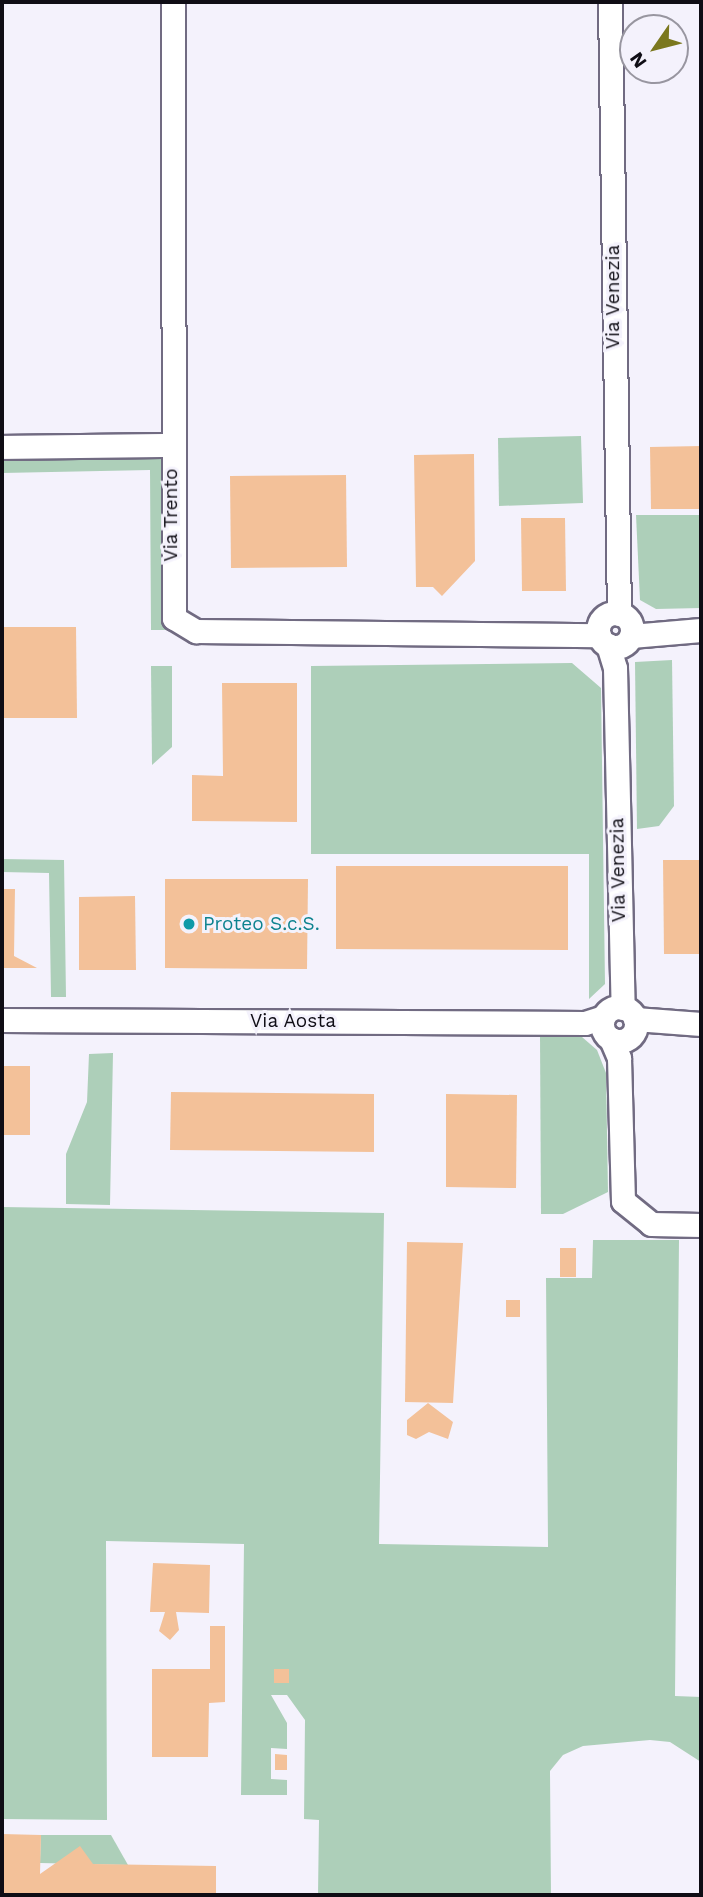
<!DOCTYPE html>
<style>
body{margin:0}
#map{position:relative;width:703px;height:1897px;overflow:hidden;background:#f4f2fc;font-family:"Work Sans",sans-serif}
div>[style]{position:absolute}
.green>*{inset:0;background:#adcfb9}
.building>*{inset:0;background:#f3c199}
.roads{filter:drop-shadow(2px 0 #716b82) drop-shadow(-2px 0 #716b82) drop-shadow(0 2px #716b82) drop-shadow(0 -2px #716b82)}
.minor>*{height:23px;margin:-11.5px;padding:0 11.5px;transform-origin:11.5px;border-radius:11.5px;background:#fff}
.minor>.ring{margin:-11.5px;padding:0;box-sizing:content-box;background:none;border:23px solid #fff;border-radius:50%}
.dots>*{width:19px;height:19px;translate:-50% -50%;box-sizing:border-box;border:4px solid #f4f2fc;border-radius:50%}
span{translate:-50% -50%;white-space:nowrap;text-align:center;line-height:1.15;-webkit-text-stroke:6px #f4f2fc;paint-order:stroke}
.street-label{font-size:19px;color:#0f0d15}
.culture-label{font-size:19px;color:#0d838f}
.left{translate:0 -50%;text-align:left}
.frame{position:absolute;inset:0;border:4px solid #0f0d15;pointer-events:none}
.north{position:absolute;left:619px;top:14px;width:70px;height:70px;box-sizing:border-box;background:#f4f2fc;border:2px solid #9896a0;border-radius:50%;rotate:235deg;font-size:19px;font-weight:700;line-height:28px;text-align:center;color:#0f0d15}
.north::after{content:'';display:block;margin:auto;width:24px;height:32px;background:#7b781e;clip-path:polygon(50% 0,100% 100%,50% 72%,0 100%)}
</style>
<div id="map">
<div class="green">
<i style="clip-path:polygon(581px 436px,583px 503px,499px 506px,498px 438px)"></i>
<i style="clip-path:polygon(165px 456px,166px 630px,151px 630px,150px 470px,2px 473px,2px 458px)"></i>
<i style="clip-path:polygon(636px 515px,701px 515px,701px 608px,656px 609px,640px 600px)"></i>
<i style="clip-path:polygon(672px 660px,674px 806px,659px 826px,637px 829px,635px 662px)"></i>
<i style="clip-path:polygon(572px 663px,601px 688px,605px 984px,589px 999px,589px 854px,311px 854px,311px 666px)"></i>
<i style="clip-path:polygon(151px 666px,172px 666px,172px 747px,152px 765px)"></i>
<i style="clip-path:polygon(2px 859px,64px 860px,66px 997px,51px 997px,49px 873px,2px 872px)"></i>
<i style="clip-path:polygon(540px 1036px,582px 1037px,597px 1050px,606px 1073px,608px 1192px,563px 1214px,541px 1214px)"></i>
<i style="clip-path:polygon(113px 1053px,110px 1205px,66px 1204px,66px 1154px,87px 1102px,89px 1054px)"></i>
<i style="clip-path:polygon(2px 1207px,384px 1213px,379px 1544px,548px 1547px,546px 1278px,592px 1278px,593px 1240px,679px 1240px,675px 1696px,701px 1697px,701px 1762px,670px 1742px,650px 1740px,583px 1746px,563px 1755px,550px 1771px,551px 1895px,318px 1895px,319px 1820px,304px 1819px,305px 1720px,287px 1695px,271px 1695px,287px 1723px,287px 1749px,271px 1748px,271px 1779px,287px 1780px,287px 1795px,241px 1795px,244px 1544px,106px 1541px,107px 1820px,2px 1819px)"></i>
<i style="clip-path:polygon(41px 1835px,111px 1835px,128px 1865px,40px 1863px)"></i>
</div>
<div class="building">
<i style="clip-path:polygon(701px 446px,701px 509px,651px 509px,650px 447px)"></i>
<i style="clip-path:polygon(474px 454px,475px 561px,442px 596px,433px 587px,416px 587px,414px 455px)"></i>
<i style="clip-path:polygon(346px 475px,347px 567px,231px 568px,230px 476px)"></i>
<i style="clip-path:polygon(521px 518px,565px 518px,566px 591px,522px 591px)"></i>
<i style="clip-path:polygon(2px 627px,76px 627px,77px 718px,2px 718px)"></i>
<i style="clip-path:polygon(222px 683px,297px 683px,297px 822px,192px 821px,192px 775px,223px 776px)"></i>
<i style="clip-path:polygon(663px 860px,701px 860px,701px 954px,664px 954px)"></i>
<i style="clip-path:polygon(336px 866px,568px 866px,568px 950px,336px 949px)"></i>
<i style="clip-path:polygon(165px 879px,308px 879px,307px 969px,165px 968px)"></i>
<i style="clip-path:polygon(2px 889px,15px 889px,14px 956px,37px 968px,2px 968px)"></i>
<i style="clip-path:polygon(135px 896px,136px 970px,79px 970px,79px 897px)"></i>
<i style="clip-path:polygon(2px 1066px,30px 1066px,30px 1135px,2px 1135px)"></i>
<i style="clip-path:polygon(171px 1092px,374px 1094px,374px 1152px,170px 1150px)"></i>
<i style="clip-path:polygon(446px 1094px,517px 1095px,516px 1188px,446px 1187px)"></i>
<i style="clip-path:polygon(407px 1242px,463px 1243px,453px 1403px,405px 1402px)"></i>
<i style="clip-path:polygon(560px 1248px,576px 1248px,576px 1277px,560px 1277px)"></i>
<i style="clip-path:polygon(506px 1300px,520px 1300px,520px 1317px,506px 1317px)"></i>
<i style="clip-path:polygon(428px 1403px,453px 1422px,448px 1439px,429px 1432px,416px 1439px,407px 1435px,407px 1420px)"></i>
<i style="clip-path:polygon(153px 1563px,210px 1565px,209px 1613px,176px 1612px,179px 1630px,170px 1640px,159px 1631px,165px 1612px,150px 1612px)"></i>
<i style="clip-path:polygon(210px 1626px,225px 1626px,225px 1702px,209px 1703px,208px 1757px,152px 1757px,152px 1669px,210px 1669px)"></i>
<i style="clip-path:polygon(274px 1669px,289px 1669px,289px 1683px,274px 1683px)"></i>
<i style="clip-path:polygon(275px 1754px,287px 1755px,287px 1770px,275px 1770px)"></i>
<i style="clip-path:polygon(2px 1834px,41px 1835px,40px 1874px,80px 1846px,93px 1864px,216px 1866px,216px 1895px,2px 1895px)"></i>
</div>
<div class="roads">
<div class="minor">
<i style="left:173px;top:2px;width:616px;rotate:89.91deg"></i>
<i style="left:174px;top:618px;width:26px;rotate:31deg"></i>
<i style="left:196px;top:631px;width:403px;rotate:0.6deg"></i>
<i style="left:610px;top:2px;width:612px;rotate:89.16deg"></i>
<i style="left:2px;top:447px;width:169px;rotate:-0.7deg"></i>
<i class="ring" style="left:598px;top:613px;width:11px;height:11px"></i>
<i style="left:631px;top:636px;width:70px;rotate:-4.9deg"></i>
<i style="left:608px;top:645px;width:24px;rotate:73deg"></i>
<i style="left:615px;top:668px;width:340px;rotate:88.7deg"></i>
<i class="ring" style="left:602px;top:1007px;width:11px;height:11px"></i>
<i style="left:635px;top:1019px;width:66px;rotate:4.3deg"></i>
<i style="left:2px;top:1020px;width:583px;rotate:0.29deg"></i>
<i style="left:585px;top:1023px;width:19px;rotate:-18deg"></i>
<i style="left:611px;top:1039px;width:21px;rotate:67deg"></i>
<i style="left:619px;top:1058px;width:143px;rotate:88.4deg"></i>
<i style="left:623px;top:1201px;width:36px;rotate:39deg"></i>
<i style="left:651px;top:1224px;width:50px;rotate:1.1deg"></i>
</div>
</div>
<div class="dots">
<i style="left:189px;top:924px;background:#0f9aa8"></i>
</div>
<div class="street-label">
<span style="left:613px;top:297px;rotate:-90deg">Via Venezia</span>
<span style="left:171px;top:515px;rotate:-90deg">Via Trento</span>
<span style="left:618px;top:870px;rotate:-91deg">Via Venezia</span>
<span style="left:293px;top:1021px">Via Aosta</span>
</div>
<div class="culture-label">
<span class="left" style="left:203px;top:924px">Proteo S.c.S.</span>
</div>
<div class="frame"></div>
<div class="north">N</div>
</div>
